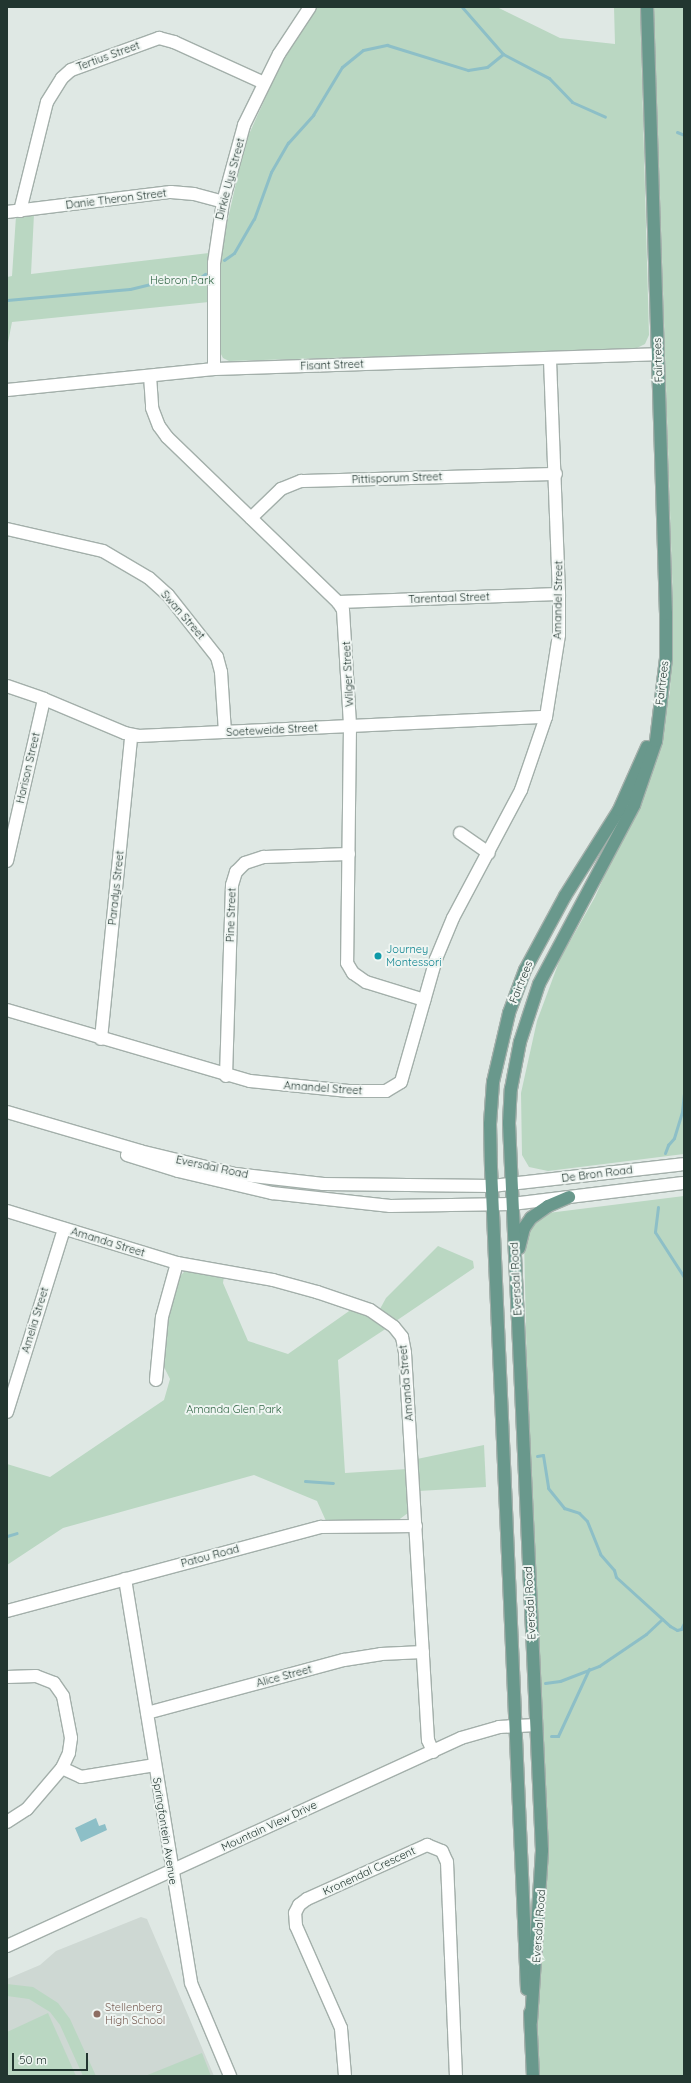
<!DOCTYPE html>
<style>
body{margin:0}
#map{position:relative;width:691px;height:2083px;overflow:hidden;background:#dfe8e4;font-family:Quicksand,sans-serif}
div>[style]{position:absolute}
.built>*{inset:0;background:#ced8d3}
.green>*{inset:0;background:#bad7c2}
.water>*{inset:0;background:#8dbfc7}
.stream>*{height:3px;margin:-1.5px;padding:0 1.5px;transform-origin:1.5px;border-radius:1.5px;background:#8dbfc7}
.roads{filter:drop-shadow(1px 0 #a3afaa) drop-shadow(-1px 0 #a3afaa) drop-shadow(0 1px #a3afaa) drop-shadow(0 -1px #a3afaa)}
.minor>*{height:12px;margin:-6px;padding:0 6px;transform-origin:6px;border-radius:6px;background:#fff}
.major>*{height:12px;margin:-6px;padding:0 6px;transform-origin:6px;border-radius:6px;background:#69988c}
.dots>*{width:11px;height:11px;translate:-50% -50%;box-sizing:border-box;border:2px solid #eff5f2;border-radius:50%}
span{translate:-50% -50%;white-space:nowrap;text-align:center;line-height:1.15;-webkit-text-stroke:4px #eff5f2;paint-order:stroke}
.street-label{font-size:11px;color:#223630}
.park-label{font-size:11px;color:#326746}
.culture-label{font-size:11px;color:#0d838f}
.left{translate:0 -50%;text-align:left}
.education-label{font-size:11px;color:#785e54}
.frame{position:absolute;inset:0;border:8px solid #223630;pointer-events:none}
.scale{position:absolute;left:12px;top:2053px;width:76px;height:18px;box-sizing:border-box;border:2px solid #223630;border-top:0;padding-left:5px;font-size:12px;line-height:14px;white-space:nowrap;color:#223630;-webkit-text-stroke:3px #eff5f2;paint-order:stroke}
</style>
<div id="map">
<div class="built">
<i style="clip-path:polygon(141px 1917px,147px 1919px,214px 2076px,7px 2076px,7px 1979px,40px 1965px,56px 1951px)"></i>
</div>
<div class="green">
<i style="clip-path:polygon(317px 7px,497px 7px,560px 38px,615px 44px,614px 7px,640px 7px,649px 335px,645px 344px,635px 349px,229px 361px,223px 358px,220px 352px,221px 250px,245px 143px,283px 59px)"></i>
<i style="clip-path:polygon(654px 7px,684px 7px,684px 1154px,548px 1171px,529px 1167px,522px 1155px,521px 1093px,537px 1021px,560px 959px,595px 897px,656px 759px,670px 692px,673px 604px)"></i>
<i style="clip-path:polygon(34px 214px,31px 274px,209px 253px,209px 302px,12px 322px,7px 348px,7px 277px,12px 276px,16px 216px)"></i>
<i style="clip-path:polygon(684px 1196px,684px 2076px,537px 2076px,536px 2022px,547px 1820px,527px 1376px,524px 1239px,537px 1221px,548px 1213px)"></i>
<i style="clip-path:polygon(438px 1246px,473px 1261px,474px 1268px,396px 1321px,380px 1309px,386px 1298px)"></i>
<i style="clip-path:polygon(186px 1270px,224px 1276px,223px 1283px,248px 1341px,288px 1354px,352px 1309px,365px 1313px,387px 1328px,338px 1360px,345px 1473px,407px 1469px,408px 1513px,397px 1521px,326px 1521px,317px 1501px,254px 1475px,63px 1528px,7px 1565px,7px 1464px,50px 1477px,164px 1400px,170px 1379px,164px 1367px,166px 1326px,179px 1277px)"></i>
<i style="clip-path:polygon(484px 1445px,486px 1487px,419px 1491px,417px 1459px)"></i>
<i style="clip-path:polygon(7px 1984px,33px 1987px,58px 2003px,70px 2019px,96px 2076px,83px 2076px,60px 2025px,50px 2012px,29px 1999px,7px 1996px)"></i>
<i style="clip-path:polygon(48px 2013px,76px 2076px,7px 2076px,7px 2032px)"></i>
<i style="clip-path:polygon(202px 2053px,211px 2076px,145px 2076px)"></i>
</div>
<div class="water">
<i style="clip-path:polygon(96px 1818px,99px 1826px,105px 1824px,107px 1830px,81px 1842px,75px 1828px)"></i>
</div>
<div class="stream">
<i style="left:462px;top:7px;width:62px;rotate:48.9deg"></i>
<i style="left:503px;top:54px;width:52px;rotate:27.6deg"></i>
<i style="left:549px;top:78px;width:33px;rotate:46deg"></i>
<i style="left:572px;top:102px;width:36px;rotate:24deg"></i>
<i style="left:677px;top:132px;width:8px;rotate:23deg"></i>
<i style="left:224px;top:260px;width:12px;rotate:-35deg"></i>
<i style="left:234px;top:253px;width:39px;rotate:-60deg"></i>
<i style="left:254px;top:219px;width:50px;rotate:-70.1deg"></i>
<i style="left:271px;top:172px;width:34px;rotate:-60deg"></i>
<i style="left:288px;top:143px;width:38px;rotate:-48deg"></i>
<i style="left:313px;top:115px;width:56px;rotate:-58.9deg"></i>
<i style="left:342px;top:67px;width:27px;rotate:-39deg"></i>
<i style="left:363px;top:50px;width:25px;rotate:-12deg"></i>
<i style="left:387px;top:45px;width:85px;rotate:17.2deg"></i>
<i style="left:468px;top:70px;width:19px;rotate:-9deg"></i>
<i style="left:487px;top:67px;width:21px;rotate:-39deg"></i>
<i style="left:7px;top:300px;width:123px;rotate:-5.1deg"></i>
<i style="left:130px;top:289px;width:46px;rotate:-13.7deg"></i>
<i style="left:175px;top:278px;width:19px;rotate:12deg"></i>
<i style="left:194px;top:282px;width:14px;rotate:-36deg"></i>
<i style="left:665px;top:1153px;width:9px;rotate:-69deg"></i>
<i style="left:668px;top:1145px;width:9px;rotate:-49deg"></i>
<i style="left:674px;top:1138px;width:27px;rotate:-73deg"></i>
<i style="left:682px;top:1112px;width:18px;rotate:-84deg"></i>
<i style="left:658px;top:1207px;width:25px;rotate:97deg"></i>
<i style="left:655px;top:1232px;width:54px;rotate:57.2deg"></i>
<i style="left:537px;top:1456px;width:6px;rotate:-9deg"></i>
<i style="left:543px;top:1455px;width:33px;rotate:81deg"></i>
<i style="left:548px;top:1488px;width:26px;rotate:51deg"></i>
<i style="left:564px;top:1508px;width:16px;rotate:18deg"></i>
<i style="left:579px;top:1513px;width:11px;rotate:45deg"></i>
<i style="left:587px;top:1521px;width:35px;rotate:68deg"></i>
<i style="left:600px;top:1554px;width:21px;rotate:49deg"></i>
<i style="left:614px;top:1570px;width:7px;rotate:74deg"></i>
<i style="left:616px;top:1577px;width:73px;rotate:42.2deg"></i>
<i style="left:670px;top:1626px;width:8px;rotate:30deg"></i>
<i style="left:677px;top:1630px;width:4px;rotate:-14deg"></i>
<i style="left:681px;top:1629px;width:7px;rotate:-63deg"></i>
<i style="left:305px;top:1481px;width:28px;rotate:4deg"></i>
<i style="left:7px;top:1536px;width:10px;rotate:-17deg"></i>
<i style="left:545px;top:1683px;width:15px;rotate:-8deg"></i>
<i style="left:560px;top:1681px;width:42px;rotate:-21deg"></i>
<i style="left:599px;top:1666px;width:57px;rotate:-34.2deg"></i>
<i style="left:646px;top:1634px;width:22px;rotate:-43deg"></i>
<i style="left:551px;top:1736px;width:7px"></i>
<i style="left:558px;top:1736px;width:74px;rotate:-65.2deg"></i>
</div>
<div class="roads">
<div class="minor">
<i style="left:20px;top:211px;width:112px;rotate:-76.1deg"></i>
<i style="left:47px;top:102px;width:28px;rotate:-58deg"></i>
<i style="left:62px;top:78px;width:12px;rotate:-42deg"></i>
<i style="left:71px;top:70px;width:94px;rotate:-20deg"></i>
<i style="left:159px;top:38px;width:16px;rotate:15deg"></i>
<i style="left:174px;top:42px;width:99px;rotate:24.5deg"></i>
<i style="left:7px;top:212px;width:165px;rotate:-7deg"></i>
<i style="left:171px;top:192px;width:23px;rotate:5deg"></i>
<i style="left:194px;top:194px;width:30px;rotate:15deg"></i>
<i style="left:214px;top:369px;width:106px;rotate:-90deg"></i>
<i style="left:214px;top:263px;width:62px;rotate:-81.6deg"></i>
<i style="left:223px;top:202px;width:80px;rotate:-74.7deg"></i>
<i style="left:244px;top:125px;width:79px;rotate:-63.8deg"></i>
<i style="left:279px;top:54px;width:56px;rotate:-56.6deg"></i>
<i style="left:150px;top:376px;width:32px;rotate:86deg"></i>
<i style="left:152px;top:408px;width:19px;rotate:69deg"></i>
<i style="left:159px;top:426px;width:14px;rotate:54deg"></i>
<i style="left:167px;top:437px;width:238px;rotate:44deg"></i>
<i style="left:338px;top:602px;width:9px;rotate:58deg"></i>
<i style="left:343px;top:610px;width:116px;rotate:86.5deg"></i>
<i style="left:350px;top:726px;width:237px;rotate:90.7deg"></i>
<i style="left:347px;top:963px;width:12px;rotate:59deg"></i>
<i style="left:353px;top:973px;width:16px;rotate:35deg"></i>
<i style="left:366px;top:982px;width:61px;rotate:17.2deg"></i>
<i style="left:7px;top:390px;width:208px;rotate:-5.8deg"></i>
<i style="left:214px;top:369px;width:444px;rotate:-1.9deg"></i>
<i style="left:251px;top:518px;width:42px;rotate:-44deg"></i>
<i style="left:281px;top:489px;width:22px;rotate:-22deg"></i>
<i style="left:301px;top:481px;width:255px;rotate:-1.6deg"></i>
<i style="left:7px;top:529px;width:98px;rotate:12.9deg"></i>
<i style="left:103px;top:551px;width:53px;rotate:30.4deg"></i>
<i style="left:149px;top:578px;width:25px;rotate:42deg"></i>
<i style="left:168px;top:595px;width:79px;rotate:51.7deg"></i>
<i style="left:217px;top:657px;width:16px;rotate:75deg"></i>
<i style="left:221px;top:672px;width:60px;rotate:86.2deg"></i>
<i style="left:338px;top:602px;width:221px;rotate:-2.1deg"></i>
<i style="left:7px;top:686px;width:39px;rotate:19deg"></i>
<i style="left:44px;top:699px;width:88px;rotate:22.8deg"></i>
<i style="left:125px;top:733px;width:14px;rotate:12deg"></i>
<i style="left:139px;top:736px;width:407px;rotate:-2.7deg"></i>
<i style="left:460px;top:833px;width:35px;rotate:35deg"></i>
<i style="left:7px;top:861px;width:166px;rotate:-77.1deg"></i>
<i style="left:7px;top:1010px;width:253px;rotate:16.3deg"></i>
<i style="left:250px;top:1081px;width:99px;rotate:5.8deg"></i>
<i style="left:348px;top:1091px;width:38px"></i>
<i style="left:386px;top:1091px;width:17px;rotate:-31deg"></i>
<i style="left:401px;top:1082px;width:128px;rotate:-74.1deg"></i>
<i style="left:436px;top:959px;width:44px;rotate:-67.5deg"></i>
<i style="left:453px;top:918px;width:145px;rotate:-62deg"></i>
<i style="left:521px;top:790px;width:77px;rotate:-71.1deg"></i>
<i style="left:546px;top:717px;width:83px;rotate:-81deg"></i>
<i style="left:559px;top:635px;width:41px;rotate:-90deg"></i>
<i style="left:559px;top:594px;width:236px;rotate:-92.2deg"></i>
<i style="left:101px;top:1039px;width:304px;rotate:-84.3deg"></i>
<i style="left:226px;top:1076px;width:191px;rotate:-88.2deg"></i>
<i style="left:232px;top:885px;width:14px;rotate:-73deg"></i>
<i style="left:236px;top:872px;width:13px;rotate:-45deg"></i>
<i style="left:245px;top:863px;width:20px;rotate:-18deg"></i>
<i style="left:264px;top:857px;width:85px;rotate:-2deg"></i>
<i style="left:7px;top:1112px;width:139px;rotate:16.3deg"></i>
<i style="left:140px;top:1151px;width:98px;rotate:13.6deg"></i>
<i style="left:235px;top:1174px;width:89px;rotate:6.5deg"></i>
<i style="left:323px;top:1184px;width:169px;rotate:0.7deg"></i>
<i style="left:492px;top:1186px;width:193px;rotate:-6.5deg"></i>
<i style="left:127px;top:1155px;width:53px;rotate:17.4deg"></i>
<i style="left:178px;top:1171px;width:97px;rotate:13.2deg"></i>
<i style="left:272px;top:1193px;width:119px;rotate:6.3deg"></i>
<i style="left:390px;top:1206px;width:122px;rotate:-0.9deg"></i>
<i style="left:512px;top:1204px;width:173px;rotate:-7deg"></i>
<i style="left:7px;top:1211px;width:178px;rotate:17deg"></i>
<i style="left:177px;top:1263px;width:97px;rotate:10deg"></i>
<i style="left:273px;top:1280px;width:46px;rotate:15.3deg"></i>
<i style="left:317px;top:1292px;width:56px;rotate:18.8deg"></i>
<i style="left:370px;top:1310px;width:29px;rotate:35deg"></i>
<i style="left:394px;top:1327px;width:13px;rotate:51deg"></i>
<i style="left:402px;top:1337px;width:16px;rotate:79deg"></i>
<i style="left:405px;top:1353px;width:388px;rotate:86.6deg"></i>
<i style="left:428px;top:1740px;width:13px;rotate:67deg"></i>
<i style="left:156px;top:1380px;width:63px;rotate:-84.6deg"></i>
<i style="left:162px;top:1317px;width:56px;rotate:-74.5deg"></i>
<i style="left:7px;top:1412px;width:192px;rotate:-72.7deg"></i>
<i style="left:125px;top:1579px;width:409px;rotate:80.7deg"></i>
<i style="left:191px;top:1983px;width:101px;rotate:67.2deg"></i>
<i style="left:7px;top:1611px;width:325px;rotate:-15deg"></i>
<i style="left:321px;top:1527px;width:95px;rotate:-0.6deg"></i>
<i style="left:7px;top:1677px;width:29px;rotate:-2deg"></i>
<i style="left:36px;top:1676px;width:19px;rotate:21deg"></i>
<i style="left:54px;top:1683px;width:16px;rotate:55deg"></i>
<i style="left:63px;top:1696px;width:43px;rotate:79.2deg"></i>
<i style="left:71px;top:1738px;width:15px;rotate:98deg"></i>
<i style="left:69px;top:1753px;width:17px;rotate:115deg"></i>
<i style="left:62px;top:1768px;width:54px;rotate:130.5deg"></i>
<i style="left:27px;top:1809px;width:24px;rotate:147deg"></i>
<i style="left:147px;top:1713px;width:204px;rotate:-15.1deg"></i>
<i style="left:344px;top:1660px;width:37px;rotate:-9deg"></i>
<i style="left:381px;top:1654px;width:42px;rotate:-2.7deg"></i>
<i style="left:62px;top:1768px;width:21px;rotate:25deg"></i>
<i style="left:81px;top:1777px;width:75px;rotate:-9.2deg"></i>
<i style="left:7px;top:1946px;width:499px;rotate:-24.6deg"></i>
<i style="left:461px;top:1738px;width:40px;rotate:-16deg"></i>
<i style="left:499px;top:1727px;width:37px;rotate:-3deg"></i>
<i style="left:345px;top:2076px;width:48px;rotate:-94.8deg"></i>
<i style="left:341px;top:2028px;width:111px;rotate:-113.8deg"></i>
<i style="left:296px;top:1926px;width:13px;rotate:-94deg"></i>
<i style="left:295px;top:1913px;width:9px;rotate:-63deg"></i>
<i style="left:299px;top:1905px;width:10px;rotate:-37deg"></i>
<i style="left:307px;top:1899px;width:132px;rotate:-24.2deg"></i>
<i style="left:427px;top:1845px;width:16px;rotate:22deg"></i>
<i style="left:442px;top:1851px;width:12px;rotate:66deg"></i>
<i style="left:447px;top:1862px;width:214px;rotate:87.6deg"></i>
</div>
<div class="major">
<i style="left:519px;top:1248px;width:21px;rotate:-76deg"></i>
<i style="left:524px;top:1228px;width:12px;rotate:-55deg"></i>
<i style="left:531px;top:1218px;width:21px;rotate:-35deg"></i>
<i style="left:548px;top:1206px;width:23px;rotate:-23deg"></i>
<i style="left:527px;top:1989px;width:822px;rotate:-92.51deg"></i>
<i style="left:491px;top:1168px;width:44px;rotate:-91.3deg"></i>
<i style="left:490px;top:1124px;width:42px;rotate:-85.9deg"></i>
<i style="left:493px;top:1082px;width:71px;rotate:-76.9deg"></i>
<i style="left:509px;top:1013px;width:46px;rotate:-69.6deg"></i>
<i style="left:525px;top:970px;width:84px;rotate:-61.6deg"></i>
<i style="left:565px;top:896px;width:102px;rotate:-57.9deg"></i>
<i style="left:619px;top:810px;width:69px;rotate:-66deg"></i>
<i style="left:530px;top:2013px;width:63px;rotate:87.3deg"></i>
<i style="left:531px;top:2021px;width:171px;rotate:-86.3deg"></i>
<i style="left:542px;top:1850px;width:728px;rotate:-92.6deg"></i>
<i style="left:509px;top:1123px;width:34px;rotate:-87deg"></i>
<i style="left:511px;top:1089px;width:48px;rotate:-79.2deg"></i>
<i style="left:520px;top:1042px;width:61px;rotate:-71.9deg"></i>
<i style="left:539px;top:984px;width:203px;rotate:-62deg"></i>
<i style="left:634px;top:805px;width:68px;rotate:-71deg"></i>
<i style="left:656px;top:741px;width:84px;rotate:-83.1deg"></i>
<i style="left:666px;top:658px;width:44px;rotate:-90deg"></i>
<i style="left:666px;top:614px;width:607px;rotate:-91.79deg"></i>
</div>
</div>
<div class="dots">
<i style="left:378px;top:956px;background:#0f9aa8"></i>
<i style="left:97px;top:2014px;background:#8d6e63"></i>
</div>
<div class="street-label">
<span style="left:108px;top:56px;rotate:-20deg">Tertius Street</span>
<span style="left:230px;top:179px;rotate:-75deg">Dirkie Uys Street</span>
<span style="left:116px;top:199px;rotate:-7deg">Danie Theron Street</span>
<span style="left:658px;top:360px;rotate:-92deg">Fairtrees</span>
<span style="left:332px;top:365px;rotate:-2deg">Fisant Street</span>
<span style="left:397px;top:478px;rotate:-2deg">Pittisporum Street</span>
<span style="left:449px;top:598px;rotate:-2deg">Tarentaal Street</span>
<span style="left:558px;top:600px;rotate:-89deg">Amandel Street</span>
<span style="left:183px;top:615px;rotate:49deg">Swan Street</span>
<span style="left:348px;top:674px;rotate:-93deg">Wilger Street</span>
<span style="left:662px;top:683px;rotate:-83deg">Fairtrees</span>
<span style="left:272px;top:730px;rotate:-3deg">Soeteweide Street</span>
<span style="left:28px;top:768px;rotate:-77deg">Horison Street</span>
<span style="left:116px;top:888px;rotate:-84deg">Paradys Street</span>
<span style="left:231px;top:915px;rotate:-88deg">Pine Street</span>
<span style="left:521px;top:982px;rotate:-68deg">Fairtrees</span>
<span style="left:323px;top:1088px;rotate:4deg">Amandel Street</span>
<span style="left:212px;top:1167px;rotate:12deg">Eversdal Road</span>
<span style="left:597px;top:1174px;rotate:-7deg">De Bron Road</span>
<span style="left:108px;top:1242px;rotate:17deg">Amanda Street</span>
<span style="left:516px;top:1279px;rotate:-93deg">Eversdal Road</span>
<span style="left:35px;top:1320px;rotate:-73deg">Amelia Street</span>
<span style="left:406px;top:1383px;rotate:-95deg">Amanda Street</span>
<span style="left:210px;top:1556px;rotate:-15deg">Patou Road</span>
<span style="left:530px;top:1603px;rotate:-93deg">Eversdal Road</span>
<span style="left:284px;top:1676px;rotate:-15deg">Alice Street</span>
<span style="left:269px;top:1826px;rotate:-25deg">Mountain View Drive</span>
<span style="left:165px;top:1831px;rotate:81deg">Springfontein Avenue</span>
<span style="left:369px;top:1871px;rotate:-25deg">Kronendal Crescent</span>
<span style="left:539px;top:1926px;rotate:-86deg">Eversdal Road</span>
</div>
<div class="park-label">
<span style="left:182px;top:280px">Hebron Park</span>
<span style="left:234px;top:1409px">Amanda Glen Park</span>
</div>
<div class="culture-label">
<span class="left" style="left:386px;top:956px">Journey<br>Montessori</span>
</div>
<div class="education-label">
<span class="left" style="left:105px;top:2014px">Stellenberg<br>High School</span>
</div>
<div class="frame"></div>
<div class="scale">50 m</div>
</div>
